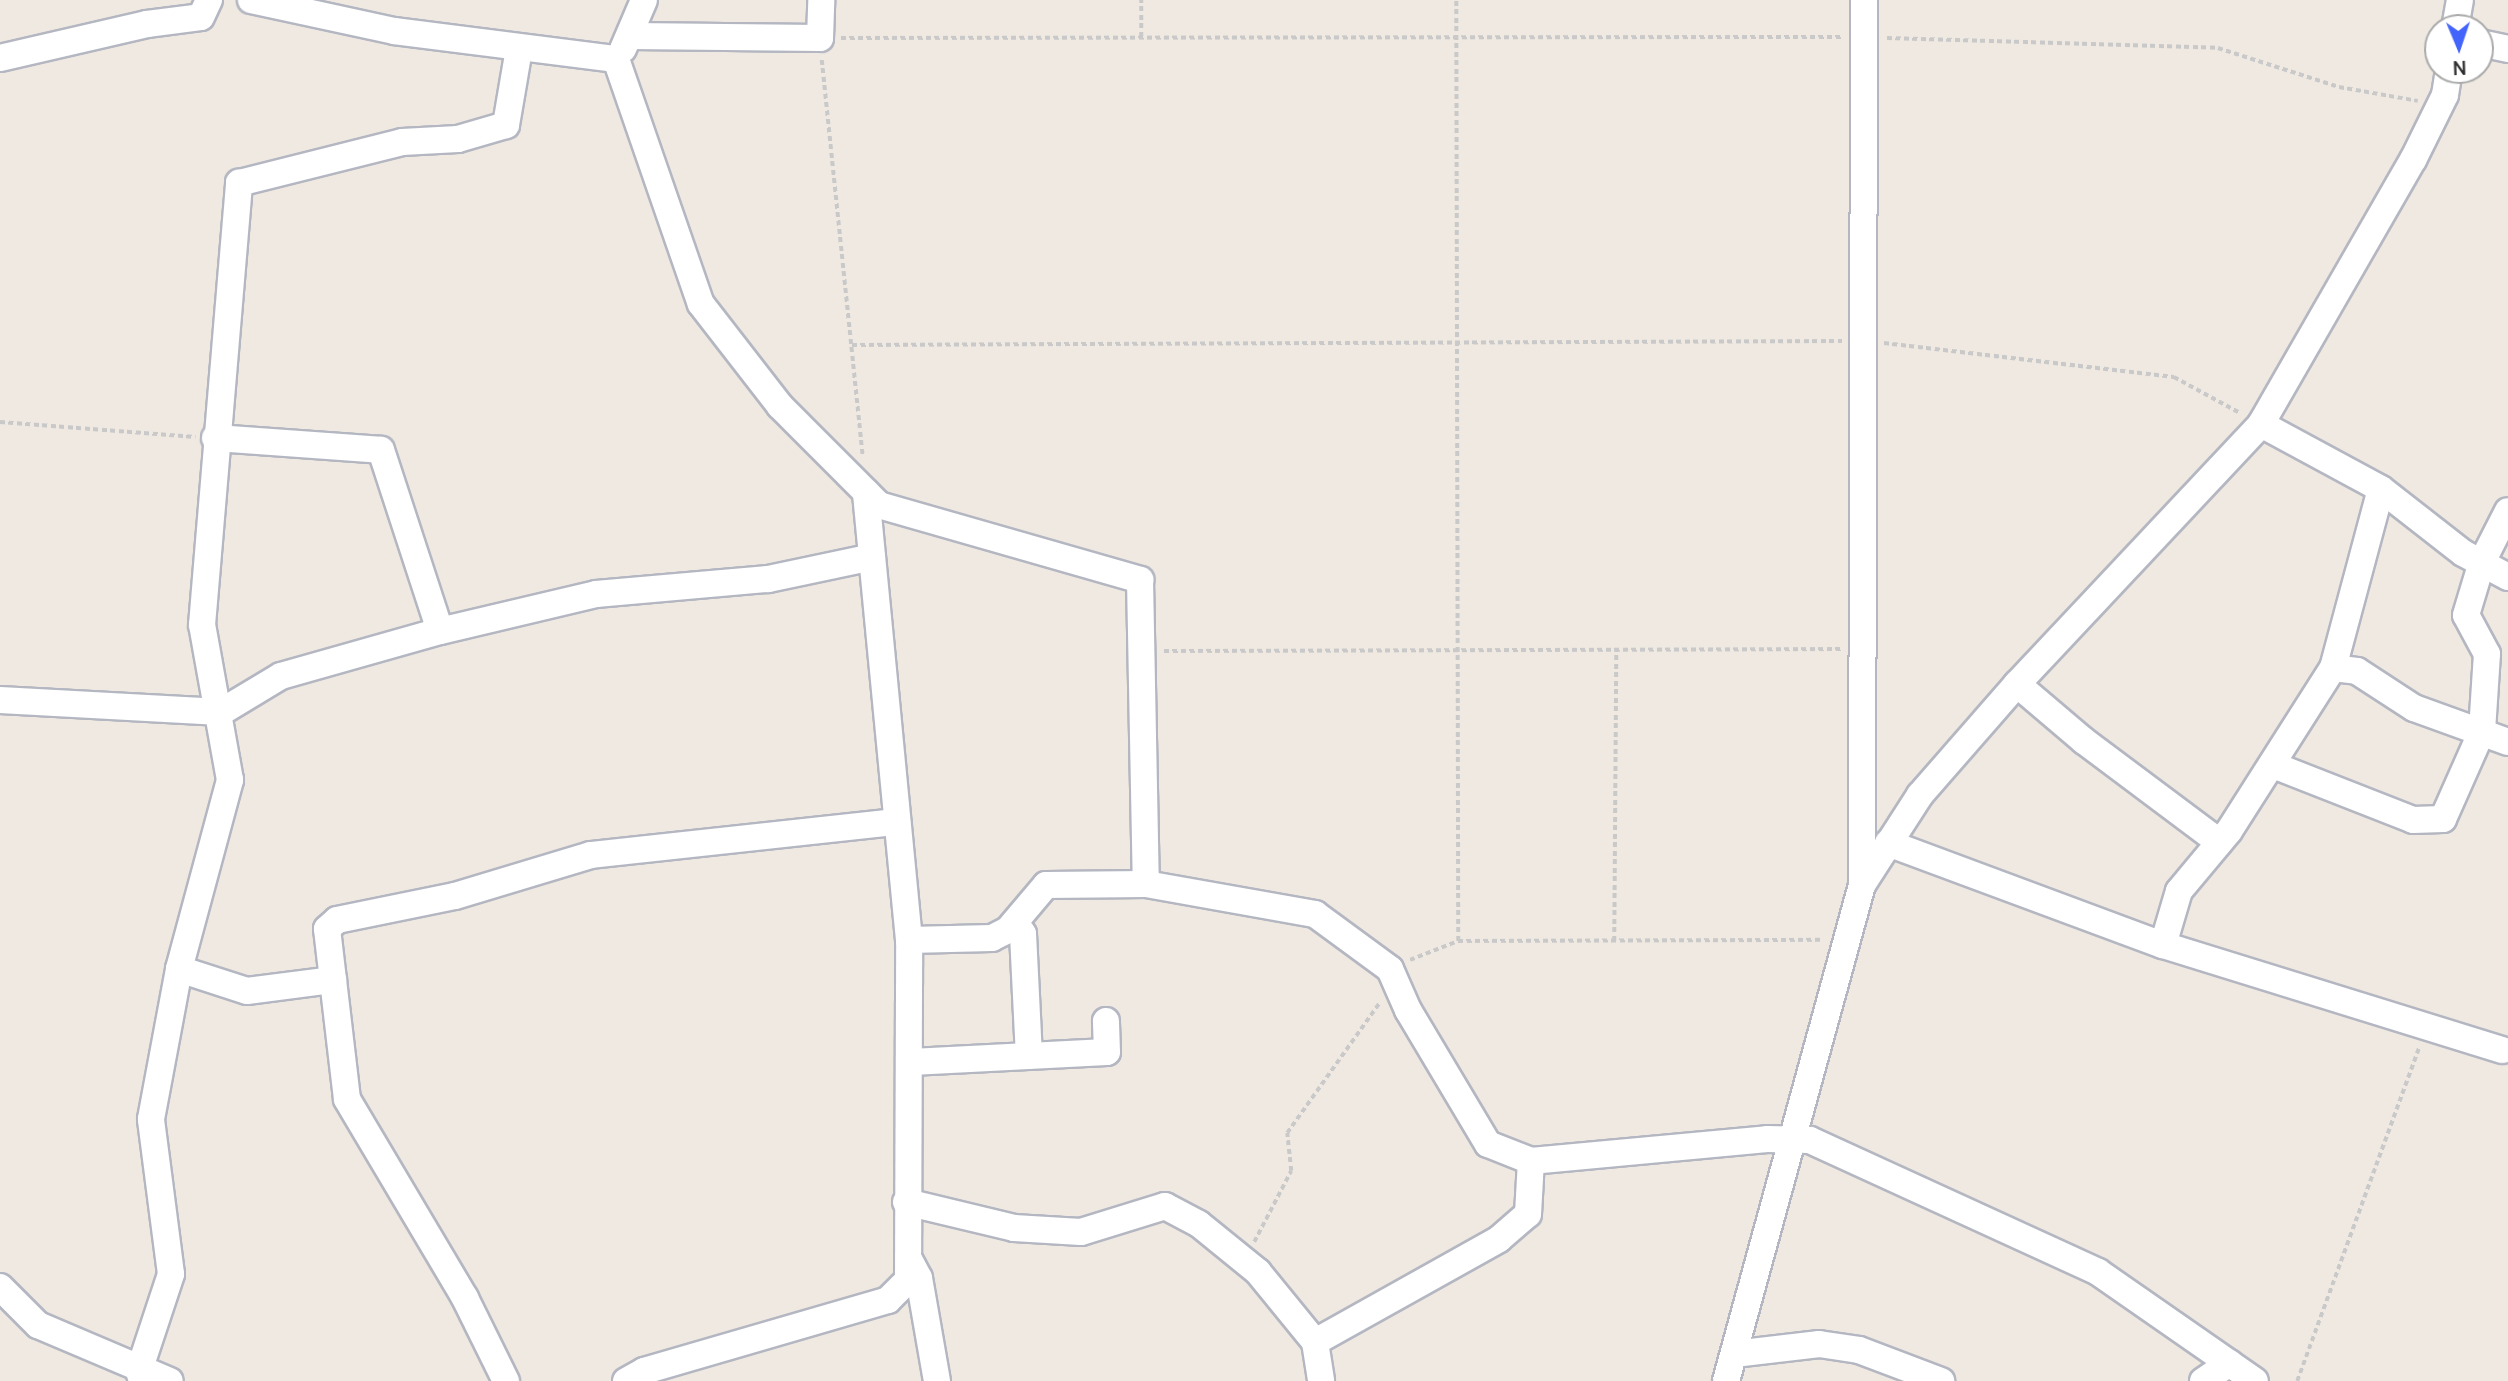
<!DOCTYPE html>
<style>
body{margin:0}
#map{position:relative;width:2508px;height:1381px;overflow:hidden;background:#efe9e1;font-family:Manrope,sans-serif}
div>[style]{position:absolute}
.path>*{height:3.5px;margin-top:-1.75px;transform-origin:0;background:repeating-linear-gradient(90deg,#c9c9c9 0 5px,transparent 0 8.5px)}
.roads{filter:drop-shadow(2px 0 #b4b7c1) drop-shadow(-2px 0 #b4b7c1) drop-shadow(0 2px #b4b7c1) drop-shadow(0 -2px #b4b7c1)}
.minor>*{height:26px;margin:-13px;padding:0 13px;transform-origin:13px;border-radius:13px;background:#fff}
span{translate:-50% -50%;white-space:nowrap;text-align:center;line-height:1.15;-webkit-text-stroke:5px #fff;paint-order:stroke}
.north{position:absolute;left:2424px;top:14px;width:70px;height:70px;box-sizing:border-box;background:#fff;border:2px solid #ababab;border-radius:50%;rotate:178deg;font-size:19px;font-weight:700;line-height:28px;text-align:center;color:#2e2e2e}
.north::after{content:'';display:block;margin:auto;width:24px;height:32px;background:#4264fb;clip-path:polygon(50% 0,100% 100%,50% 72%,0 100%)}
</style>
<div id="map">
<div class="path">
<i style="left:1141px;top:37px;width:37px;rotate:-90deg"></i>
<i style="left:841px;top:38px;width:1000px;rotate:-0.06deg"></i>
<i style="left:1887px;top:38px;width:331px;rotate:1.7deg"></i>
<i style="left:2218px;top:48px;width:127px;rotate:17.9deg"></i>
<i style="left:2339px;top:87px;width:80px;rotate:10deg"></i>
<i style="left:822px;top:60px;width:398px;rotate:84.1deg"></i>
<i style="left:1884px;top:343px;width:292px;rotate:6.7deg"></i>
<i style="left:2174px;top:377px;width:75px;rotate:28.6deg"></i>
<i style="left:852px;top:345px;width:990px;rotate:-0.23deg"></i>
<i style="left:0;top:422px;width:196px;rotate:4.4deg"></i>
<i style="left:1164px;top:651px;width:678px;rotate:-0.17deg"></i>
<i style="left:1458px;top:941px;width:365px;rotate:-0.2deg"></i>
<i style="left:1614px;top:941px;width:291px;rotate:-89.6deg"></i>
<i style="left:1410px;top:960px;width:52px;rotate:-21.6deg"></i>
<i style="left:1458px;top:941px;width:941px;rotate:-90.12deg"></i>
<i style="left:1254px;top:1242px;width:80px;rotate:-62.5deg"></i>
<i style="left:1291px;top:1171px;width:38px;rotate:-96deg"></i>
<i style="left:1287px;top:1133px;width:161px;rotate:-54.6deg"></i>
<i style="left:2297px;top:1381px;width:356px;rotate:-69.9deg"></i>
</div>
<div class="roads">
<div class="minor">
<i style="left:251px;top:0;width:146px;rotate:12.2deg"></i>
<i style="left:394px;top:31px;width:224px;rotate:7.2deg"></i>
<i style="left:2455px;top:28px;width:28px;rotate:-80deg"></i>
<i style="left:631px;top:36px;width:189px;rotate:0.6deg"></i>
<i style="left:820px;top:38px;width:38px;rotate:-88deg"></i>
<i style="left:2480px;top:43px;width:29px;rotate:12deg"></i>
<i style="left:623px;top:49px;width:53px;rotate:-66.8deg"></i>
<i style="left:0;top:58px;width:151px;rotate:-13deg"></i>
<i style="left:147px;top:24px;width:54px;rotate:-7.4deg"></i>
<i style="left:201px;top:17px;width:19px;rotate:-65deg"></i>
<i style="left:616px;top:59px;width:259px;rotate:70.9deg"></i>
<i style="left:701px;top:304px;width:129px;rotate:52.2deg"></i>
<i style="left:780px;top:406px;width:140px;rotate:45deg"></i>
<i style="left:879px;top:505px;width:272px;rotate:16deg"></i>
<i style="left:1140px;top:580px;width:304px;rotate:88.9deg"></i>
<i style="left:2261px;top:424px;width:136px;rotate:28.4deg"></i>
<i style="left:2381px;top:489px;width:104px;rotate:38deg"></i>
<i style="left:2463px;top:553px;width:51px;rotate:28.1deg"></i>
<i style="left:215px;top:438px;width:166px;rotate:4.1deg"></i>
<i style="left:381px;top:450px;width:190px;rotate:71.9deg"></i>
<i style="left:2333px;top:668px;width:185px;rotate:-75deg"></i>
<i style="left:2017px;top:684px;width:88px;rotate:40.4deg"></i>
<i style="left:2084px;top:741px;width:169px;rotate:36.8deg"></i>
<i style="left:0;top:700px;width:221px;rotate:3.1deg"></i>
<i style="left:221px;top:712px;width:70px;rotate:-31deg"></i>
<i style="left:281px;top:676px;width:165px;rotate:-15.8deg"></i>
<i style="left:440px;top:631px;width:160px;rotate:-13.3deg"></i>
<i style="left:596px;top:594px;width:173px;rotate:-5deg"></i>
<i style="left:768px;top:579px;width:106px;rotate:-11.9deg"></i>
<i style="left:2273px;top:765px;width:150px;rotate:21.4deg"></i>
<i style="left:2413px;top:820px;width:30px;rotate:-2deg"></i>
<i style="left:2443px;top:819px;width:96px;rotate:-66.1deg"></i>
<i style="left:2482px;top:731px;width:77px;rotate:-86.3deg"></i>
<i style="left:2487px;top:654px;width:44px;rotate:-118.3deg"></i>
<i style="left:2466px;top:615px;width:55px;rotate:-73.2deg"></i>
<i style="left:2482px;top:562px;width:57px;rotate:-63deg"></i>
<i style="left:1888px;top:843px;width:293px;rotate:20.4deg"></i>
<i style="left:2163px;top:945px;width:355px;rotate:17.2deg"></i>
<i style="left:1862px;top:885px;width:885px;rotate:-89.87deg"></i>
<i style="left:1015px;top:922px;width:14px;rotate:56deg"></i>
<i style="left:1023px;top:934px;width:122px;rotate:87.2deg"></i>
<i style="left:909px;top:940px;width:83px;rotate:-1.4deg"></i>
<i style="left:992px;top:938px;width:18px;rotate:-27deg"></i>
<i style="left:1008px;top:930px;width:59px;rotate:-49.8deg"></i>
<i style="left:1046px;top:885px;width:100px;rotate:-0.6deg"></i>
<i style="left:1146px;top:884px;width:172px;rotate:10.1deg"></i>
<i style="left:1315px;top:914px;width:93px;rotate:36.3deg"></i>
<i style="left:1390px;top:969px;width:45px;rotate:66.3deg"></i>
<i style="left:1408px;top:1010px;width:156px;rotate:59.2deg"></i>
<i style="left:1488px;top:1144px;width:46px;rotate:21.6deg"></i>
<i style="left:1531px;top:1161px;width:237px;rotate:-5.3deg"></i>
<i style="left:1767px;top:1139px;width:43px;rotate:1.3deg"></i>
<i style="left:1810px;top:1140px;width:317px;rotate:24.6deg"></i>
<i style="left:2098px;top:1272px;width:191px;rotate:34.8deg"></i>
<i style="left:2163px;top:945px;width:56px;rotate:-73.5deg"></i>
<i style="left:2179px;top:891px;width:78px;rotate:-50.2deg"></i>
<i style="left:2229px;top:831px;width:193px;rotate:-57.5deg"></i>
<i style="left:2333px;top:668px;width:24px;rotate:7deg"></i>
<i style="left:2357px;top:671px;width:68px;rotate:33deg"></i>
<i style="left:2414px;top:708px;width:100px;rotate:19.9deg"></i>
<i style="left:179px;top:969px;width:71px;rotate:17.9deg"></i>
<i style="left:247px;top:991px;width:87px;rotate:-7.3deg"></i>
<i style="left:911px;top:1062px;width:196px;rotate:-2.9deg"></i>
<i style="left:1107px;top:1052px;width:31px;rotate:-92deg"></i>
<i style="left:906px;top:1202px;width:111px;rotate:13.5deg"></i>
<i style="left:1014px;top:1228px;width:67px;rotate:3.4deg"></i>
<i style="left:1081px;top:1232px;width:88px;rotate:-17.2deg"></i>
<i style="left:1165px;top:1206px;width:38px;rotate:28deg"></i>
<i style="left:1199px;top:1224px;width:76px;rotate:39.1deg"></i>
<i style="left:1258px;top:1272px;width:90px;rotate:50.8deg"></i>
<i style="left:1315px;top:1342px;width:39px;rotate:81deg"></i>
<i style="left:910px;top:1261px;width:19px;rotate:62deg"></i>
<i style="left:919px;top:1278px;width:105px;rotate:80.1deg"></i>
<i style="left:0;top:1287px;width:54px;rotate:45deg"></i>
<i style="left:38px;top:1325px;width:143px;rotate:23deg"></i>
<i style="left:1315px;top:1342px;width:211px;rotate:-29.2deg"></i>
<i style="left:1499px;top:1239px;width:38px;rotate:-41deg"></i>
<i style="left:1528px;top:1214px;width:53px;rotate:-86.8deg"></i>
<i style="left:1734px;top:1354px;width:86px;rotate:-6.7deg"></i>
<i style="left:1819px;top:1344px;width:40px;rotate:8.5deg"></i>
<i style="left:1859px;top:1350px;width:88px;rotate:20.7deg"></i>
<i style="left:142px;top:1381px;width:10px;rotate:-107deg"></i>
<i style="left:139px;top:1371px;width:102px;rotate:-71.7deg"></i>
<i style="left:171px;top:1274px;width:156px;rotate:-97.4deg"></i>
<i style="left:151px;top:1119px;width:153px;rotate:-79.4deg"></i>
<i style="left:179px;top:969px;width:196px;rotate:-74.9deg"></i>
<i style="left:230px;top:780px;width:158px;rotate:-100.2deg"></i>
<i style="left:202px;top:625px;width:444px;rotate:-85.2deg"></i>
<i style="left:239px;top:183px;width:168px;rotate:-14.1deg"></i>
<i style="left:402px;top:142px;width:56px;rotate:-3.1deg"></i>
<i style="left:458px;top:139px;width:50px;rotate:-16.3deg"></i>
<i style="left:506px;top:125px;width:77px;rotate:-80.3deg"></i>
<i style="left:506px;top:1381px;width:93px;rotate:-116.3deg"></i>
<i style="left:465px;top:1298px;width:231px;rotate:-120.7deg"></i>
<i style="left:347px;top:1099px;width:171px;rotate:-96.7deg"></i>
<i style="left:327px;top:929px;width:13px;rotate:-42deg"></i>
<i style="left:337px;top:920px;width:120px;rotate:-11.5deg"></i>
<i style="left:455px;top:896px;width:142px;rotate:-16.8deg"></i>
<i style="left:591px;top:855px;width:308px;rotate:-6.2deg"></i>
<i style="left:626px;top:1381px;width:21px;rotate:-29deg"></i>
<i style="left:644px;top:1371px;width:254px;rotate:-16.2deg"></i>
<i style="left:888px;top:1300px;width:28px;rotate:-45deg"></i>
<i style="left:908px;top:1280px;width:340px;rotate:-89.8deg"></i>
<i style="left:909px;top:940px;width:450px;rotate:-95.5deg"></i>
<i style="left:1726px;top:1381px;width:514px;rotate:-74.67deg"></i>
<i style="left:1862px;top:885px;width:107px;rotate:-57.2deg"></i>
<i style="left:1920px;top:795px;width:147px;rotate:-48.9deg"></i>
<i style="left:2017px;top:684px;width:357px;rotate:-46.8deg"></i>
<i style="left:2261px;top:424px;width:305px;rotate:-60.1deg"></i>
<i style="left:2413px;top:160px;width:72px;rotate:-63.8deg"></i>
<i style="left:2445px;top:95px;width:25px;rotate:-81deg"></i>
<i style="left:2203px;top:1381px;width:32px;rotate:-34deg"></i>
</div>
</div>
<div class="north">N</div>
</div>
